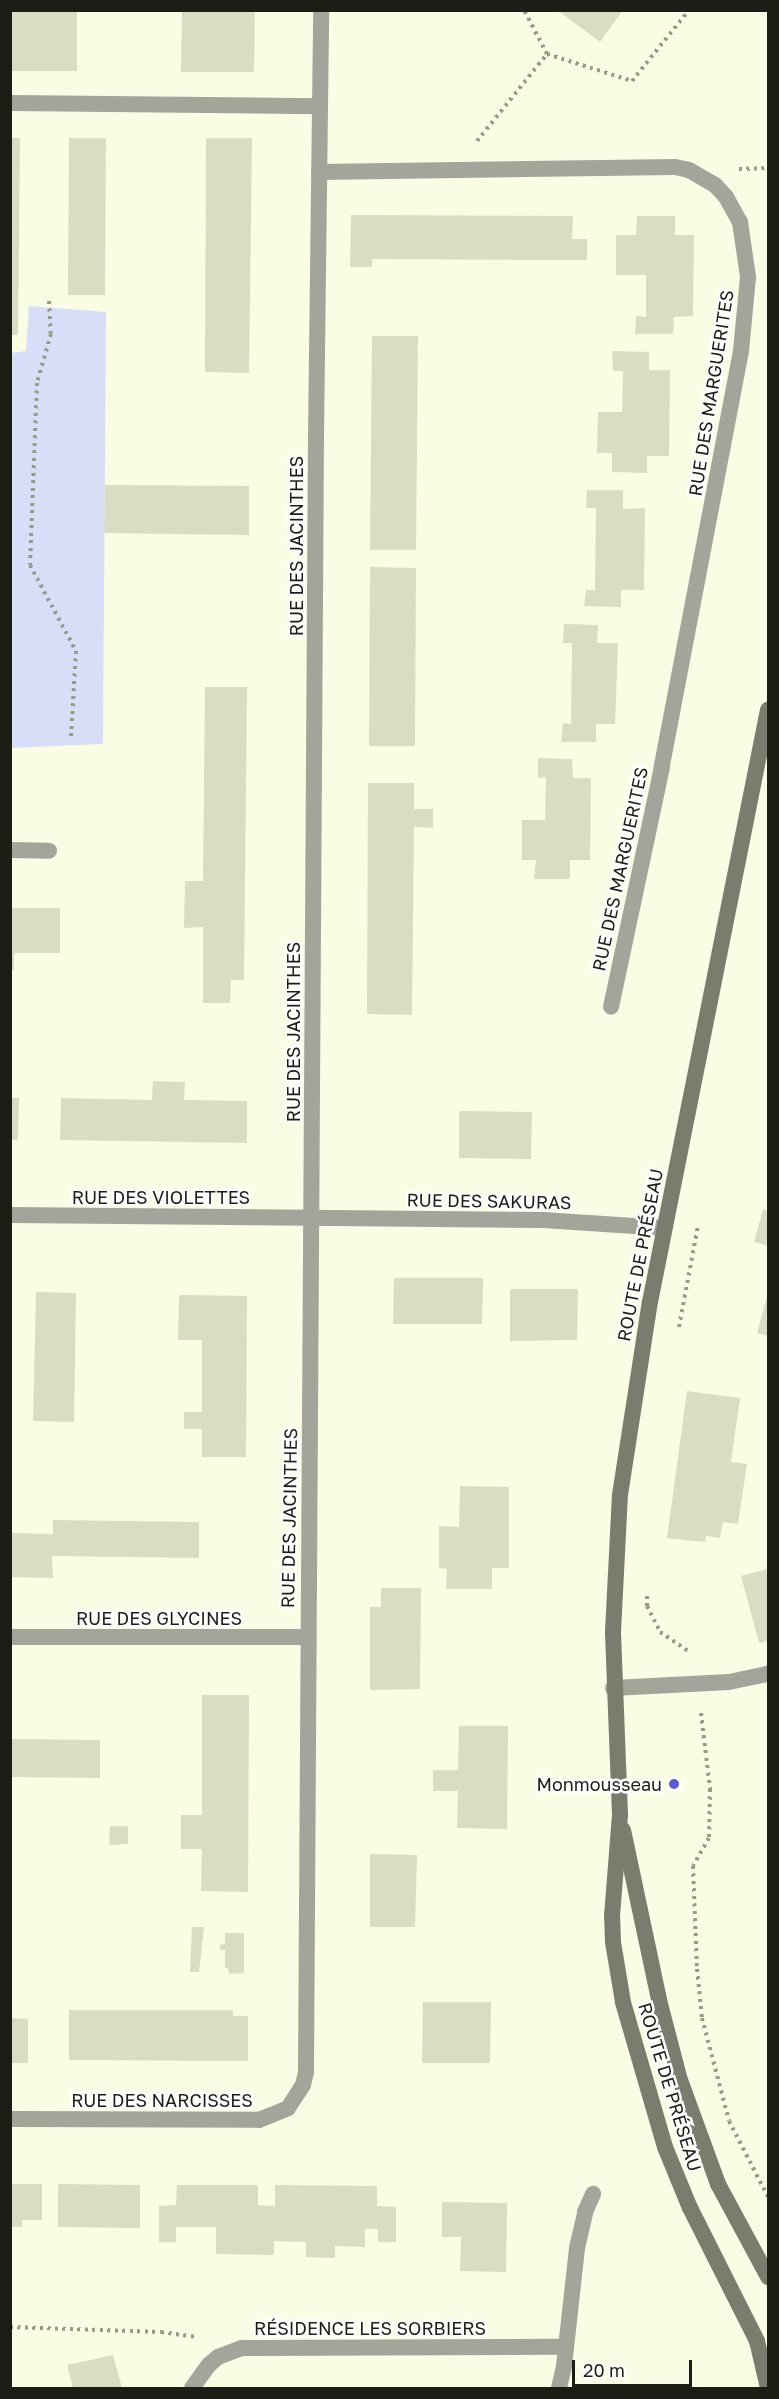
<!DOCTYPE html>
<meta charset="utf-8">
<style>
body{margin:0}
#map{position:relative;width:779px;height:2399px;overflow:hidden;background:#f8fde3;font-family:"Golos Text",sans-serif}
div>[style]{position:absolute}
.green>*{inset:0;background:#d9def8}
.building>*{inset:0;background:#d8ddc4}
.path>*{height:4px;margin-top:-2px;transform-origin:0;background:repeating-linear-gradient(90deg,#979b88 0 3px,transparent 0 7.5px)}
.minor>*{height:16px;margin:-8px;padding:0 8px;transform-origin:8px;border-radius:8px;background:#a3a59a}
.secondary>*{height:16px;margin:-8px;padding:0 8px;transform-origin:8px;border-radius:8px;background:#7a7d6d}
.dots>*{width:16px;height:16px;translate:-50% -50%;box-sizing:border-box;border:3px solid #fff;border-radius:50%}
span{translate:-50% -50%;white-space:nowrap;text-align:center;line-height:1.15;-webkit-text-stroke:5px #fff;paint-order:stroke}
.street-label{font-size:18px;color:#1c1e15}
.poi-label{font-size:18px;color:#1c1e15}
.right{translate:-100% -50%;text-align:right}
.frame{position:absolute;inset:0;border:12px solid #1c1e15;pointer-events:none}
.scale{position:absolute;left:572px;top:2360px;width:120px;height:27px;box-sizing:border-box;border:3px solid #1c1e15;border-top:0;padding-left:8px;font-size:18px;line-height:21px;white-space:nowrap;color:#1c1e15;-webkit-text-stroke:4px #fff;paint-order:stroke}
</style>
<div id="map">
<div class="green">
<i style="clip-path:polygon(29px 306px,106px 312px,103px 744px,11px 748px,10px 353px,26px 351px)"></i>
</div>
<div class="building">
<i style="clip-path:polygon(10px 10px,77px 10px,77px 71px,10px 71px)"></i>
<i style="clip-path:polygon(182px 10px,255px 10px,254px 72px,181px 72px)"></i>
<i style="clip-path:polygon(557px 10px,623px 10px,600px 42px)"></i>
<i style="clip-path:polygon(10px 138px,20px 138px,18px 335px,10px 335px)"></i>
<i style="clip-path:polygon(69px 138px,106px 138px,105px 295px,68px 295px)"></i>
<i style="clip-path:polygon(206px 138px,252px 138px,249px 373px,205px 372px)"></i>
<i style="clip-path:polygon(351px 215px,573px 216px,572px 239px,587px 239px,587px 260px,372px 259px,372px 267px,350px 267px)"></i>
<i style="clip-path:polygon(637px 216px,675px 216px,675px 235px,694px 235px,693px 316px,674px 317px,673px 334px,635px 334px,636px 316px,646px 317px,646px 275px,616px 275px,616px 235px,636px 235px)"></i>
<i style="clip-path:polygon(372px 336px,418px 336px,416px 550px,370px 550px)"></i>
<i style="clip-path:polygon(612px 351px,649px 352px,649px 370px,670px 370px,669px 456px,647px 456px,647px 473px,612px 472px,612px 453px,597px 453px,598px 412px,622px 412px,623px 371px,613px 371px)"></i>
<i style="clip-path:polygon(105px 485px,249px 486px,249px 535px,104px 533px)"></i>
<i style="clip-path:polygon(587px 490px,623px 490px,623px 509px,645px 508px,644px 590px,621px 590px,621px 607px,584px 606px,586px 590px,595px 590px,596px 508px,586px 508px)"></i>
<i style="clip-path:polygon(370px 567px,416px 568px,415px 746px,369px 746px)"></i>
<i style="clip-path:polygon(564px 624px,598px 625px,597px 643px,618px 643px,615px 724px,596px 724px,596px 742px,561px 742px,563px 723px,571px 724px,572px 643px,563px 643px)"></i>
<i style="clip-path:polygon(205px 687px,247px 687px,244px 980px,231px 980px,230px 1003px,203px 1003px,203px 927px,184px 928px,185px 881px,203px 881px)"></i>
<i style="clip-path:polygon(538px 758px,572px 759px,573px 778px,591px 778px,590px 860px,570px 860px,570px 879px,534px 879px,536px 860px,522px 860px,522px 820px,545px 820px,546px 777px,538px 778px)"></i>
<i style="clip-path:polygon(368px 783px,414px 783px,414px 809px,433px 809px,433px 828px,414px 827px,412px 1015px,367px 1014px)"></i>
<i style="clip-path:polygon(10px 908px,60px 908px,60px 953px,14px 953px,14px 970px,10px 970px)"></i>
<i style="clip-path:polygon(153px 1081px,185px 1082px,184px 1100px,247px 1101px,247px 1143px,60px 1140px,61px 1098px,152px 1100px)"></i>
<i style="clip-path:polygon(10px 1098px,19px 1098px,18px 1140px,10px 1139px)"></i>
<i style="clip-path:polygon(459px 1111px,532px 1112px,531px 1159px,459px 1158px)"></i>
<i style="clip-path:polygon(763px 1209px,768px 1211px,768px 1246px,754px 1242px)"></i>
<i style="clip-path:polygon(394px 1278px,483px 1278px,482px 1324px,393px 1324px)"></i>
<i style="clip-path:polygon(510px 1289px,578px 1289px,577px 1340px,510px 1341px)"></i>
<i style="clip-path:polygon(36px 1292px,76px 1293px,74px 1422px,33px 1421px)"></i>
<i style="clip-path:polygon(768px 1293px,768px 1336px,757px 1333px)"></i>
<i style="clip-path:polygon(179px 1295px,247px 1296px,246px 1457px,202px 1457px,202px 1429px,184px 1429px,184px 1412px,202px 1412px,202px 1340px,178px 1340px)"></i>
<i style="clip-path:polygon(687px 1391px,740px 1398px,731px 1462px,747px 1464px,738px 1524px,723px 1522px,720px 1538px,706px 1536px,705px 1542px,667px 1538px)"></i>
<i style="clip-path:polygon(460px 1486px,509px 1487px,509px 1568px,492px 1568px,492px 1589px,446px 1589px,447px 1569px,439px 1568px,439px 1526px,459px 1527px)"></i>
<i style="clip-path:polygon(53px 1520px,199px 1522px,199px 1558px,52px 1556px,53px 1578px,10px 1577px,10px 1533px,53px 1534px)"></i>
<i style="clip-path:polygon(768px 1569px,768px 1641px,759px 1643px,741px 1576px)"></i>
<i style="clip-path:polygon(381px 1588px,421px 1588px,420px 1689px,370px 1690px,370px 1607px,381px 1607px)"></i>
<i style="clip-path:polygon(202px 1695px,249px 1695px,248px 1892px,201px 1891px,202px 1849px,181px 1849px,181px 1815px,202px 1815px)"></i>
<i style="clip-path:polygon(459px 1726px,508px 1726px,507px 1829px,457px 1828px,458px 1791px,433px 1791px,433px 1770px,458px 1770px)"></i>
<i style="clip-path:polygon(10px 1739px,100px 1740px,100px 1778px,10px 1777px)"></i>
<i style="clip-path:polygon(110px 1826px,128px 1826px,128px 1844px,109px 1845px)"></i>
<i style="clip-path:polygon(370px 1854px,417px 1855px,415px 1927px,370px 1927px)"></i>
<i style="clip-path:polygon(192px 1927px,204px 1927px,199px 1972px,190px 1972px)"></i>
<i style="clip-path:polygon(225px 1933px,244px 1933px,244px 1973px,229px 1974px,228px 1968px,225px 1968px,225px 1950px,220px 1950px,220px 1945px,225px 1944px)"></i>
<i style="clip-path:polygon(423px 2002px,491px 2002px,490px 2063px,422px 2063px)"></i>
<i style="clip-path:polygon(69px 2010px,233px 2010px,233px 2016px,248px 2016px,248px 2061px,69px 2060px)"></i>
<i style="clip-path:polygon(10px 2018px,28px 2019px,28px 2063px,10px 2063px)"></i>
<i style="clip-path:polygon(10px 2184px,42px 2184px,42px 2220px,22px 2220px,22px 2227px,10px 2227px)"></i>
<i style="clip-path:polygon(58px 2184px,140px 2185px,140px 2228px,58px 2227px)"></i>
<i style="clip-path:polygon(177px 2185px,258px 2185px,258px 2205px,275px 2206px,275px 2185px,377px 2186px,377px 2206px,396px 2207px,396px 2242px,378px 2242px,378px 2229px,365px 2229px,365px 2247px,335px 2246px,335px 2258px,306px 2257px,306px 2242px,274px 2241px,274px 2255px,216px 2254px,216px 2227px,176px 2227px,176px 2242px,159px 2242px,159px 2206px,176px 2205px)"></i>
<i style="clip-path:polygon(442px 2202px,507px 2203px,506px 2272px,460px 2271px,461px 2237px,442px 2237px)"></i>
<i style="clip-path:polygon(113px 2355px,122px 2388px,73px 2388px,67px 2365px)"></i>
</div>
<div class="path">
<i style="left:547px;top:54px;width:89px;rotate:17.6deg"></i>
<i style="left:632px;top:81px;width:91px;rotate:-51.2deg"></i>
<i style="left:477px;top:141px;width:112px;rotate:-51.2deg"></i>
<i style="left:547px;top:54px;width:50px;rotate:-117.6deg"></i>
<i style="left:739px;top:169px;width:29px;rotate:-2deg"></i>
<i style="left:49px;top:301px;width:33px;rotate:87deg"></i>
<i style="left:51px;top:334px;width:51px;rotate:105.9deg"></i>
<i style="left:37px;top:383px;width:182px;rotate:92.2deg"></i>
<i style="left:30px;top:565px;width:98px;rotate:61.9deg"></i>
<i style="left:76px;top:651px;width:87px;rotate:93.3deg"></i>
<i style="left:679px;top:1327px;width:104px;rotate:-79.4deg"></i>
<i style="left:647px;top:1596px;width:10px;rotate:90deg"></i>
<i style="left:647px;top:1606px;width:29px;rotate:63deg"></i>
<i style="left:660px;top:1632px;width:37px;rotate:34deg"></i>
<i style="left:701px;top:1713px;width:77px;rotate:83.2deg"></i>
<i style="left:710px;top:1789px;width:49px;rotate:91.2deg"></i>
<i style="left:709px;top:1838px;width:32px;rotate:120deg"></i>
<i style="left:693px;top:1866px;width:103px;rotate:87.8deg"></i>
<i style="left:697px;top:1969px;width:49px;rotate:84.2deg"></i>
<i style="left:702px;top:2018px;width:106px;rotate:75.3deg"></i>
<i style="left:729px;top:2121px;width:85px;rotate:62.8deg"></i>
<i style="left:10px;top:2327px;width:151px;rotate:1.9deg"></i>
<i style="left:161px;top:2332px;width:34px;rotate:8deg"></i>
</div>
<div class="minor">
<i style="left:10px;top:103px;width:310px;rotate:0.6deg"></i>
<i style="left:319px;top:172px;width:356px;rotate:-0.8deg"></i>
<i style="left:675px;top:167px;width:14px;rotate:12deg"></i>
<i style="left:689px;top:170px;width:30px;rotate:30deg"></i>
<i style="left:715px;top:185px;width:16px;rotate:47deg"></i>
<i style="left:726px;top:197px;width:29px;rotate:61deg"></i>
<i style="left:740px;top:222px;width:56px;rotate:81.7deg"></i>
<i style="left:748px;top:277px;width:74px;rotate:95.4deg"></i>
<i style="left:741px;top:351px;width:423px;rotate:100.8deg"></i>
<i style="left:662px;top:767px;width:245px;rotate:102deg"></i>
<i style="left:10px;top:850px;width:39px;rotate:1deg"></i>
<i style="left:10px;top:1215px;width:533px;rotate:0.54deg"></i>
<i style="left:543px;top:1220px;width:122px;rotate:3.8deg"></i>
<i style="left:10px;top:1637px;width:298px"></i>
<i style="left:613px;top:1688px;width:116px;rotate:-3deg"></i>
<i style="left:729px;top:1682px;width:40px;rotate:-12deg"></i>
<i style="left:10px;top:2119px;width:249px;rotate:0.2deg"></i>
<i style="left:259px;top:2120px;width:31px;rotate:-22deg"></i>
<i style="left:288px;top:2108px;width:27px;rotate:-57deg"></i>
<i style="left:303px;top:2085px;width:13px;rotate:-77deg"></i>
<i style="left:306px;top:2072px;width:1636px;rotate:-89.65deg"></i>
<i style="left:316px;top:436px;width:426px;rotate:-89.3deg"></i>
<i style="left:192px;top:2388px;width:29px;rotate:-54deg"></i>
<i style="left:209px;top:2365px;width:12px;rotate:-42deg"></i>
<i style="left:218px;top:2357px;width:26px;rotate:-21deg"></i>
<i style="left:242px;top:2348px;width:324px;rotate:-0.2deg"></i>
<i style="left:559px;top:2388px;width:23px;rotate:-77deg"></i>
<i style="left:564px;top:2366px;width:119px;rotate:-83.7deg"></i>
<i style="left:577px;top:2248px;width:37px;rotate:-77deg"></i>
<i style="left:585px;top:2212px;width:20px;rotate:-66deg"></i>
</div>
<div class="secondary">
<i style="left:623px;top:1830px;width:178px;rotate:78deg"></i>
<i style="left:660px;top:2004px;width:79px;rotate:75.3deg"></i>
<i style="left:680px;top:2080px;width:111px;rotate:69.9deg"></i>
<i style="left:718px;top:2184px;width:106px;rotate:61.7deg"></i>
<i style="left:768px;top:2388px;width:48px;rotate:-103.2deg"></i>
<i style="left:757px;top:2341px;width:149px;rotate:-116.7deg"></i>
<i style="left:690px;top:2208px;width:66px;rotate:-112.3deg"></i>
<i style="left:665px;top:2147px;width:151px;rotate:-106.2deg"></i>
<i style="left:623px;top:2002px;width:61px;rotate:-99.5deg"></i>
<i style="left:613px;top:1942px;width:26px;rotate:-92deg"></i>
<i style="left:612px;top:1916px;width:101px;rotate:-85.5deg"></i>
<i style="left:620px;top:1815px;width:183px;rotate:-92.2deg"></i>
<i style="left:613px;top:1632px;width:137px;rotate:-87.1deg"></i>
<i style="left:620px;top:1495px;width:195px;rotate:-81.2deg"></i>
<i style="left:650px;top:1302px;width:604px;rotate:-78.73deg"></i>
</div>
<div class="dots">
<i style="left:674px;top:1784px;background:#5a5bd2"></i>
</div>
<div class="street-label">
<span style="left:711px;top:393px;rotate:-81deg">RUE DES MARGUERITES</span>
<span style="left:296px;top:546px;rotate:-90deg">RUE DES JACINTHES</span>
<span style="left:620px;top:869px;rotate:-78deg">RUE DES MARGUERITES</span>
<span style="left:293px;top:1032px;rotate:-90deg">RUE DES JACINTHES</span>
<span style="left:161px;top:1197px">RUE DES VIOLETTES</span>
<span style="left:489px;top:1201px;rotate:1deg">RUE DES SAKURAS</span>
<span style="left:640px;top:1255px;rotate:-79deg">ROUTE DE PRÉSEAU</span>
<span style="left:289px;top:1518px;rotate:-89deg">RUE DES JACINTHES</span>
<span style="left:159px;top:1618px">RUE DES GLYCINES</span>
<span style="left:670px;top:2087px;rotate:73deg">ROUTE DE PRÉSEAU</span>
<span style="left:162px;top:2100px">RUE DES NARCISSES</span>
<span style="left:370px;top:2328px">RÉSIDENCE LES SORBIERS</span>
</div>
<div class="poi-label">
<span class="right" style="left:662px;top:1784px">Monmousseau</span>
</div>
<div class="frame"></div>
<div class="scale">20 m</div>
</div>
